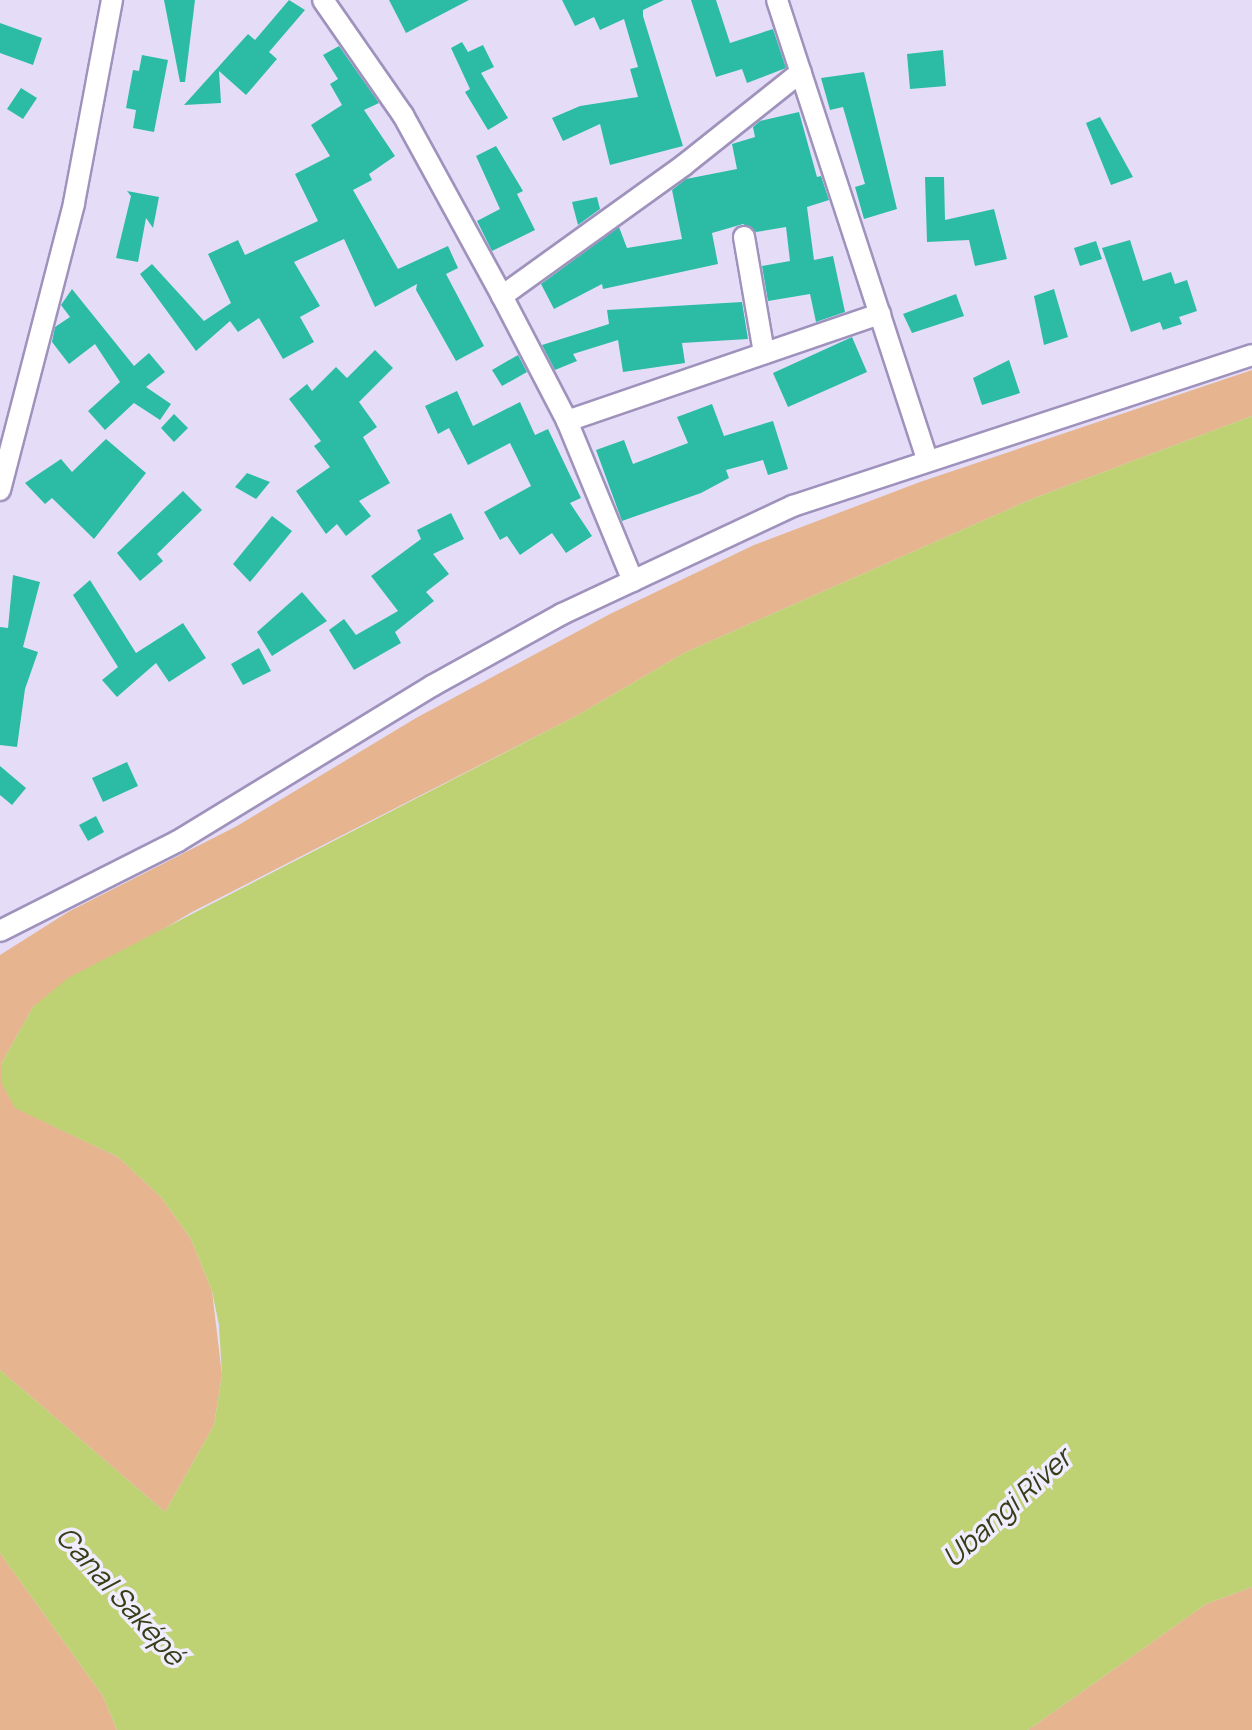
<!DOCTYPE html>
<meta charset="utf-8">
<style>
body{margin:0}
#map{position:relative;width:1252px;height:1730px;overflow:hidden;background:#e5ddf8;font-family:Manrope,sans-serif}
div>[style]{position:absolute}
.green>*{inset:0;background:#e6b58f}
.water>*{inset:0;background:#bed274}
.building>*{inset:0;background:#2cbca5}
.roads{filter:drop-shadow(2px 0 #9f92bc) drop-shadow(-2px 0 #9f92bc) drop-shadow(0 2px #9f92bc) drop-shadow(0 -2px #9f92bc)}
.street>*{height:20px;margin:-10px;padding:0 10px;transform-origin:10px;border-radius:10px;background:#fff}
span{translate:-50% -50%;white-space:nowrap;text-align:center;line-height:1.15;-webkit-text-stroke:7px #f1ecfe;paint-order:stroke}
.water-label{font-size:28px;color:#363e16;font-style:italic}
</style>
<div id="map">
<div class="green">
<i style="clip-path:polygon(1252px 370px,1252px 416px,1032px 499px,684px 653px,578px 715px,192px 912px,33px 1007px,1px 1064px,16px 1108px,118px 1157px,161px 1197px,191px 1239px,212px 1291px,222px 1375px,214px 1425px,165px 1512px,0 1370px,0 955px,68px 912px,237px 826px,416px 718px,610px 614px,754px 545px,920px 482px)"></i>
<i style="clip-path:polygon(0 1553px,103px 1696px,117px 1730px,0 1730px)"></i>
<i style="clip-path:polygon(1252px 1587px,1252px 1730px,1028px 1730px,1206px 1604px)"></i>
</div>
<div class="water">
<i style="clip-path:polygon(1252px 416px,1252px 1587px,1206px 1604px,1028px 1730px,117px 1730px,103px 1696px,0 1553px,0 1370px,165px 1512px,214px 1425px,222px 1375px,219px 1325px,212px 1291px,191px 1239px,161px 1197px,118px 1157px,15px 1108px,2px 1084px,1px 1064px,33px 1007px,68px 978px,578px 715px,684px 653px,1032px 499px)"></i>
</div>
<div class="building">
<i style="clip-path:polygon(164px 0,195px 0,185px 82px,180px 82px)"></i>
<i style="clip-path:polygon(289px 0,305px 10px,269px 52px,277px 59px,246px 95px,219px 71px,221px 103px,184px 105px,248px 34px,255px 40px)"></i>
<i style="clip-path:polygon(389px 0,469px 0,406px 33px)"></i>
<i style="clip-path:polygon(562px 0,664px 0,643px 10px,643px 16px,683px 146px,610px 165px,600px 124px,563px 141px,552px 118px,580px 106px,638px 97px,630px 69px,638px 67px,624px 19px,600px 30px,594px 17px,575px 26px)"></i>
<i style="clip-path:polygon(691px 0,716px 0,730px 43px,773px 29px,786px 68px,747px 83px,742px 69px,716px 77px)"></i>
<i style="clip-path:polygon(0 23px,42px 38px,33px 65px,0 53px)"></i>
<i style="clip-path:polygon(462px 42px,468px 52px,483px 45px,494px 67px,481px 73px,508px 118px,488px 130px,465px 92px,470px 89px,451px 48px)"></i>
<i style="clip-path:polygon(339px 46px,379px 103px,364px 110px,395px 156px,369px 174px,372px 180px,353px 190px,398px 269px,448px 246px,458px 268px,446px 274px,484px 346px,456px 361px,416px 290px,417px 284px,375px 307px,344px 239px,294px 262px,320px 306px,300px 317px,314px 342px,283px 359px,259px 318px,238px 332px,230px 321px,196px 351px,140px 274px,152px 264px,204px 321px,231px 303px,208px 254px,238px 240px,245px 255px,318px 221px,295px 174px,330px 156px,311px 125px,342px 105px,330px 84px,338px 79px,323px 55px)"></i>
<i style="clip-path:polygon(943px 50px,946px 86px,910px 89px,907px 54px)"></i>
<i style="clip-path:polygon(142px 55px,168px 60px,154px 132px,133px 128px,136px 110px,126px 108px,133px 70px,139px 71px)"></i>
<i style="clip-path:polygon(864px 72px,897px 209px,864px 219px,855px 187px,865px 184px,843px 107px,830px 110px,821px 78px)"></i>
<i style="clip-path:polygon(21px 88px,37px 98px,23px 119px,7px 109px)"></i>
<i style="clip-path:polygon(799px 112px,817px 177px,821px 176px,829px 200px,807px 207px,814px 260px,833px 256px,845px 312px,816px 322px,810px 294px,768px 301px,762px 266px,790px 261px,786px 227px,756px 232px,743px 224px,712px 233px,718px 264px,603px 289px,602px 284px,554px 309px,541px 284px,619px 227px,627px 248px,682px 239px,672px 190px,686px 179px,737px 169px,732px 144px,755px 137px,753px 127px,760px 121px)"></i>
<i style="clip-path:polygon(1100px 117px,1133px 177px,1111px 185px,1086px 123px)"></i>
<i style="clip-path:polygon(496px 146px,523px 191px,517px 194px,535px 230px,492px 251px,477px 221px,500px 209px,476px 156px)"></i>
<i style="clip-path:polygon(925px 177px,944px 177px,945px 220px,994px 209px,1007px 259px,975px 266px,969px 240px,927px 242px)"></i>
<i style="clip-path:polygon(127px 191px,159px 197px,153px 228px,146px 218px,138px 262px,116px 258px,131px 196px)"></i>
<i style="clip-path:polygon(597px 197px,600px 209px,578px 225px,572px 202px)"></i>
<i style="clip-path:polygon(1130px 240px,1143px 281px,1171px 272px,1175px 284px,1187px 280px,1197px 311px,1179px 317px,1182px 324px,1163px 330px,1160px 322px,1131px 332px,1102px 248px)"></i>
<i style="clip-path:polygon(1096px 241px,1102px 259px,1080px 266px,1074px 248px)"></i>
<i style="clip-path:polygon(72px 289px,134px 366px,149px 353px,165px 372px,146px 387px,171px 404px,160px 420px,134px 403px,105px 430px,88px 411px,120px 382px,95px 344px,69px 364px,52px 342px,55px 327px,70px 317px,61px 305px)"></i>
<i style="clip-path:polygon(1054px 289px,1068px 337px,1044px 345px,1034px 296px)"></i>
<i style="clip-path:polygon(956px 294px,964px 316px,912px 333px,903px 314px)"></i>
<i style="clip-path:polygon(742px 302px,748px 339px,682px 343px,685px 363px,623px 372px,618px 340px,573px 354px,577px 361px,555px 370px,542px 345px,609px 324px,607px 310px)"></i>
<i style="clip-path:polygon(852px 337px,867px 372px,788px 407px,773px 373px)"></i>
<i style="clip-path:polygon(375px 350px,393px 368px,359px 402px,377px 427px,363px 437px,390px 483px,359px 501px,371px 516px,346px 536px,337px 524px,326px 534px,296px 491px,330px 467px,314px 446px,321px 441px,289px 399px,307px 384px,312px 391px,336px 367px,347px 378px)"></i>
<i style="clip-path:polygon(518px 355px,527px 372px,502px 386px,492px 370px)"></i>
<i style="clip-path:polygon(1009px 360px,1020px 393px,982px 405px,973px 378px)"></i>
<i style="clip-path:polygon(457px 391px,473px 426px,520px 402px,535px 435px,548px 429px,581px 498px,570px 503px,592px 536px,566px 553px,552px 533px,520px 555px,507px 536px,500px 540px,484px 512px,531px 486px,510px 443px,468px 465px,449px 428px,438px 434px,425px 406px)"></i>
<i style="clip-path:polygon(712px 404px,724px 436px,773px 421px,788px 469px,768px 475px,763px 460px,726px 470px,729px 478px,701px 493px,622px 521px,596px 450px,624px 440px,633px 464px,688px 443px,677px 417px)"></i>
<i style="clip-path:polygon(174px 414px,188px 428px,174px 442px,161px 428px)"></i>
<i style="clip-path:polygon(106px 439px,146px 473px,94px 539px,52px 498px,45px 504px,25px 483px,61px 459px,72px 472px)"></i>
<i style="clip-path:polygon(247px 473px,270px 482px,256px 499px,235px 487px)"></i>
<i style="clip-path:polygon(183px 491px,202px 510px,157px 554px,163px 561px,140px 581px,117px 553px)"></i>
<i style="clip-path:polygon(451px 513px,464px 539px,433px 554px,449px 574px,426px 592px,434px 601px,395px 632px,401px 643px,354px 670px,329px 630px,344px 619px,356px 635px,398px 611px,371px 576px,421px 539px,417px 530px)"></i>
<i style="clip-path:polygon(272px 516px,292px 531px,250px 582px,233px 564px)"></i>
<i style="clip-path:polygon(13px 575px,40px 582px,23px 647px,38px 652px,25px 689px,17px 747px,0 745px,0 627px,8px 628px)"></i>
<i style="clip-path:polygon(90px 580px,136px 653px,183px 623px,206px 658px,169px 682px,156px 663px,117px 697px,102px 680px,118px 667px,73px 595px)"></i>
<i style="clip-path:polygon(302px 592px,327px 621px,272px 656px,257px 632px)"></i>
<i style="clip-path:polygon(259px 648px,271px 671px,243px 685px,231px 664px)"></i>
<i style="clip-path:polygon(127px 762px,138px 786px,103px 802px,92px 778px)"></i>
<i style="clip-path:polygon(0 766px,26px 788px,12px 805px,0 795px)"></i>
<i style="clip-path:polygon(96px 816px,104px 832px,88px 841px,79px 825px)"></i>
</div>
<div class="roads">
<div class="street">
<i style="left:323px;top:0;width:140px;rotate:55.2deg"></i>
<i style="left:403px;top:115px;width:206px;rotate:61.3deg"></i>
<i style="left:502px;top:296px;width:141px;rotate:62.5deg"></i>
<i style="left:567px;top:421px;width:173px;rotate:67.6deg"></i>
<i style="left:777px;top:0;width:485px;rotate:71.9deg"></i>
<i style="left:744px;top:237px;width:118px;rotate:80.2deg"></i>
<i style="left:502px;top:296px;width:224px;rotate:-35.7deg"></i>
<i style="left:684px;top:165px;width:149px;rotate:-38.5deg"></i>
<i style="left:567px;top:421px;width:331px;rotate:-18.9deg"></i>
<i style="left:0;top:490px;width:296px;rotate:-75.5deg"></i>
<i style="left:74px;top:203px;width:207px;rotate:-79.4deg"></i>
<i style="left:0;top:931px;width:199px;rotate:-26.8deg"></i>
<i style="left:178px;top:841px;width:298px;rotate:-31.4deg"></i>
<i style="left:432px;top:686px;width:149px;rotate:-29deg"></i>
<i style="left:562px;top:614px;width:255px;rotate:-25.1deg"></i>
<i style="left:793px;top:506px;width:483px;rotate:-18.2deg"></i>
</div>
</div>
<div class="water-label">
<span style="left:1006px;top:1507px;rotate:-42deg">Ubangi River</span>
<span style="left:121px;top:1595px;rotate:48deg">Canal Saképé</span>
</div>
</div>
